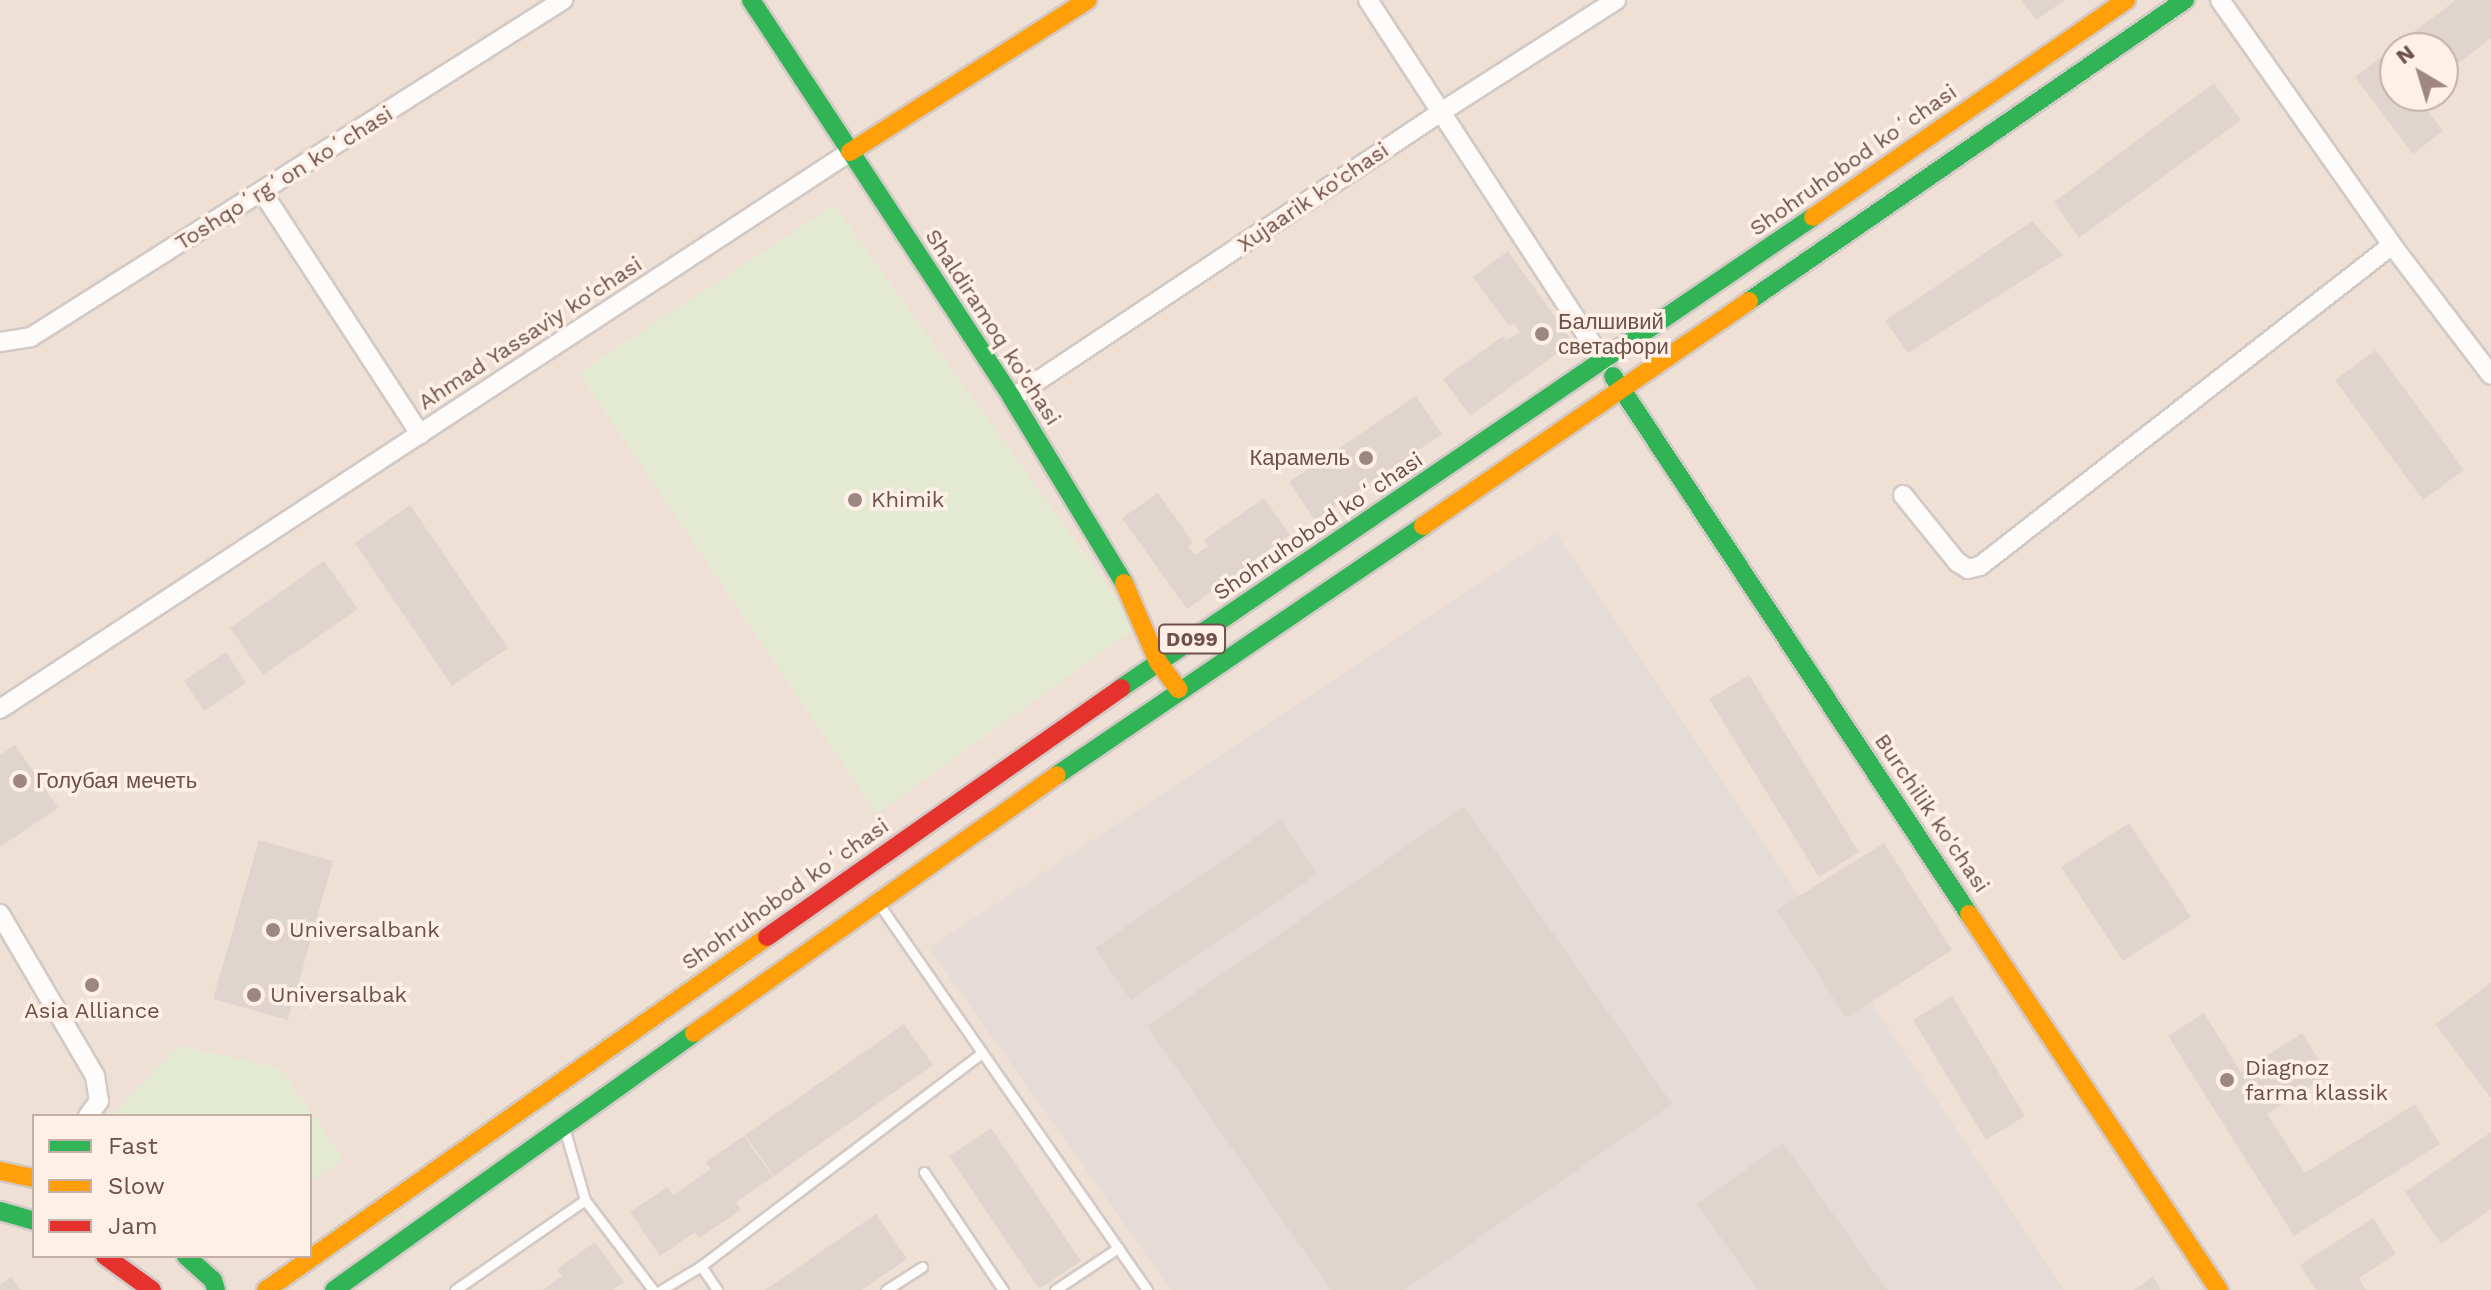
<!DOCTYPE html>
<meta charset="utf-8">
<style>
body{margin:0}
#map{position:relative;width:2491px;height:1290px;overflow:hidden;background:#f4ece6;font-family:"Work Sans",sans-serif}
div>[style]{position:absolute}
.residential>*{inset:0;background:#efe0d6}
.industrial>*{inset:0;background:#e6dcd7}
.green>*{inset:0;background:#e4e9d1}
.building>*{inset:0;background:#e0d4cf}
.roads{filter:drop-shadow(2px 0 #d3c9c5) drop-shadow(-2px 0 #d3c9c5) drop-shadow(0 2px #d3c9c5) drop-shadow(0 -2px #d3c9c5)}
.lane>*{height:9px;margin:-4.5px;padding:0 4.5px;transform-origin:4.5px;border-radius:4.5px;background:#fdfcfb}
.street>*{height:18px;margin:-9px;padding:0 9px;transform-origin:9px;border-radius:9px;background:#fdfcfb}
.fast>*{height:18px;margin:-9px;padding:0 9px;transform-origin:9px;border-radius:9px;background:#30b455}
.slow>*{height:18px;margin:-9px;padding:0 9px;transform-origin:9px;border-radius:9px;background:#ff9f0a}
.jam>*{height:18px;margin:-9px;padding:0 9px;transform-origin:9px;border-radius:9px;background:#e5322d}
.dots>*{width:22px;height:22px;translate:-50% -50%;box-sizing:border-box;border:4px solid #fef0e6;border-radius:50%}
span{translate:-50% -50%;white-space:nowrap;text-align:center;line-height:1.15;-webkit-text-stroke:7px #fef0e6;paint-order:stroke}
.shield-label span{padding:2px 6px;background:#fef0e6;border:2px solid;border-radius:6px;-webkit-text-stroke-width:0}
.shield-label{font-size:20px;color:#6f504a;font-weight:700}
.street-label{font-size:22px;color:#6f504a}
.poi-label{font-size:22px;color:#6f504a}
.left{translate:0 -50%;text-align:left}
.right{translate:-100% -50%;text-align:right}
.legend{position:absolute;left:32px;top:1114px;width:280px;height:144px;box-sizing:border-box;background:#fef0e6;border:2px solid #c5b0a8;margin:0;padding:10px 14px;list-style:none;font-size:24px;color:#6f504a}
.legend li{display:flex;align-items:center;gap:16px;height:40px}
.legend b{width:40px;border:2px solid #c5b0a8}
.north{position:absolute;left:2379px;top:32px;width:80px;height:80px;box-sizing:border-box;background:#fef0e6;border:2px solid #c5b0a8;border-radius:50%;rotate:322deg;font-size:22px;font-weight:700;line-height:32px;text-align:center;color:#6f504a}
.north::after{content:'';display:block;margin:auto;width:28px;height:36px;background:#9e8781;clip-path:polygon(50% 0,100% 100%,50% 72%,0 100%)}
</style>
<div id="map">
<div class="residential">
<i style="clip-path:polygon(evenodd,0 0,2491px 0,2491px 1290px,0 1290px,0 0,2395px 48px,2443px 48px,2443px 96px,2395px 96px,2395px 48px,0 0,34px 1116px,310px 1116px,310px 1256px,34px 1256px,34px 1116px)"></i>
</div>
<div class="industrial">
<i style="clip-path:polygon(1556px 533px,2064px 1290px,1171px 1290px,929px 948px)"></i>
</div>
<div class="green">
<i style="clip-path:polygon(834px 205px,1137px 627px,877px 814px,579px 373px)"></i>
<i style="clip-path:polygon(178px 1046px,280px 1068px,343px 1159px,310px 1183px,310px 1116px,111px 1116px)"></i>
</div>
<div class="building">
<i style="clip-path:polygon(2021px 0,2065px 0,2036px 20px)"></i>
<i style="clip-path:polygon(2456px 0,2491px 0,2491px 38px,2443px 75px,2443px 48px,2395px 48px,2395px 96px,2416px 96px,2443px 131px,2413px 154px,2355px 77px)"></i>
<i style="clip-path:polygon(2214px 83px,2241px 120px,2079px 238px,2054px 202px)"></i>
<i style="clip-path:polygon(2032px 221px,2063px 255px,1908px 353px,1885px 321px)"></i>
<i style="clip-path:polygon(1508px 251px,1573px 342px,1470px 416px,1443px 379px,1503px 336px,1506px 341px,1520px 332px,1514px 323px,1509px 326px,1473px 277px)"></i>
<i style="clip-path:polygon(2376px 350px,2464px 470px,2423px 500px,2335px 380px)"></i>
<i style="clip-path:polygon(1416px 396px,1442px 434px,1315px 520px,1289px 482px)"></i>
<i style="clip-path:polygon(1158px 493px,1193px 543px,1188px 547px,1195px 555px,1208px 546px,1204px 540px,1264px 498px,1290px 535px,1187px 609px,1122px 518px)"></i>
<i style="clip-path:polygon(410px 505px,508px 648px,452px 686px,355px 543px)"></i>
<i style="clip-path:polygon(324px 561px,358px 609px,263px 675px,230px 628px)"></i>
<i style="clip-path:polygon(226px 652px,246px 683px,204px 711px,184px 681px)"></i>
<i style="clip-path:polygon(1749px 675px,1859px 852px,1819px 877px,1709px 699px)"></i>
<i style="clip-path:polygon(15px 745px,58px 808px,0 847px,0 755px)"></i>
<i style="clip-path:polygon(1464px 806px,1672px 1104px,1404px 1290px,1331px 1290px,1147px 1026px)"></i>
<i style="clip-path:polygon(1281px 820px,1317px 874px,1131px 1000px,1095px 948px)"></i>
<i style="clip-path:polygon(2129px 823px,2191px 917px,2123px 961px,2061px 867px)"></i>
<i style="clip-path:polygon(259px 840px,333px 861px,288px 1020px,213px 999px)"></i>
<i style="clip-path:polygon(1884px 843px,1952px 950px,1846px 1018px,1777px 910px)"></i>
<i style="clip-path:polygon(2491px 983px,2491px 1098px,2435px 1024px)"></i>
<i style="clip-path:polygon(1952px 996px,2025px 1116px,1986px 1140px,1913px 1020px)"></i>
<i style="clip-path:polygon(2204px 1013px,2241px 1072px,2302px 1033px,2328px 1075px,2267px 1114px,2305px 1173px,2415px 1104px,2440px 1144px,2294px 1236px,2168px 1036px)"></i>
<i style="clip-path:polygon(904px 1024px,933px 1065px,774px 1176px,745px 1135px)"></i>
<i style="clip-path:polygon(991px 1128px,1081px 1261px,1039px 1289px,949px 1156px)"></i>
<i style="clip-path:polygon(2491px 1132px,2491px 1209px,2441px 1244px,2405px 1192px)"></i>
<i style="clip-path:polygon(744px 1136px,773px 1177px,736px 1202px,741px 1210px,699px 1238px,695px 1232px,660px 1256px,630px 1212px,667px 1187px,673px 1195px,711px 1169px,706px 1162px)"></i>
<i style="clip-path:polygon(1783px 1143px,1887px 1290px,1758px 1290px,1697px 1204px)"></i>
<i style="clip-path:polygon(876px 1214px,907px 1259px,862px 1290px,765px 1290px)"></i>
<i style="clip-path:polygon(2373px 1218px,2396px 1254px,2359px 1278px,2366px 1290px,2316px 1290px,2300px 1265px)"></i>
<i style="clip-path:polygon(595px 1242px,624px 1282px,613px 1290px,543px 1290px,562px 1276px,557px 1269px)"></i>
<i style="clip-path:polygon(2153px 1276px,2161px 1290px,2134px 1290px)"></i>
<i style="clip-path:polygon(11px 1277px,21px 1290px,0 1290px,0 1285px)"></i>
</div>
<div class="roads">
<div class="lane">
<i style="left:881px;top:907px;width:466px;rotate:55.2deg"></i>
<i style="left:565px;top:1131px;width:72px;rotate:73.8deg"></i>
<i style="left:585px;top:1200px;width:113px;rotate:52.9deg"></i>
<i style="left:924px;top:1172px;width:142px;rotate:56.2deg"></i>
<i style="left:701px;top:1266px;width:29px;rotate:56deg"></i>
<i style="left:455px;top:1290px;width:158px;rotate:-34.7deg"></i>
<i style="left:661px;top:1290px;width:47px;rotate:-31deg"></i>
<i style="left:701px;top:1266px;width:353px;rotate:-37.2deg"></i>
<i style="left:886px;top:1290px;width:43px;rotate:-32.6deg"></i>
<i style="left:1055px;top:1290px;width:76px;rotate:-33.7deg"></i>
</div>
<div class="street">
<i style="left:1368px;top:0;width:432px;rotate:56.9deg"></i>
<i style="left:2220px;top:0;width:299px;rotate:54.9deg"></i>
<i style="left:2392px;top:245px;width:163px;rotate:52.7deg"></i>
<i style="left:263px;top:193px;width:288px;rotate:56.9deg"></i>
<i style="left:0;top:342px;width:31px;rotate:-9deg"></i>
<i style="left:31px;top:337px;width:630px;rotate:-32.35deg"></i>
<i style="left:1012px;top:398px;width:516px;rotate:-33.69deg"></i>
<i style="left:1441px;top:112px;width:208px;rotate:-32.6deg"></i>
<i style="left:1903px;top:495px;width:86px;rotate:51.1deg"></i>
<i style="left:1957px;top:562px;width:13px;rotate:32deg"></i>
<i style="left:1968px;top:569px;width:12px;rotate:-14deg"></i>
<i style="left:1980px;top:566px;width:522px;rotate:-37.92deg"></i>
<i style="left:0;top:709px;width:1016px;rotate:-33.24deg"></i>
<i style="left:0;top:914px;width:188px;rotate:59.6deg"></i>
<i style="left:95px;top:1076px;width:25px;rotate:81deg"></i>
<i style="left:99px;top:1101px;width:19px;rotate:126deg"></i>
</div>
<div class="fast">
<i style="left:751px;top:0;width:476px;rotate:56.7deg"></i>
<i style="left:1012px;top:398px;width:216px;rotate:58.8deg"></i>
<i style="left:1749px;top:301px;width:530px;rotate:-34.62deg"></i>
<i style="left:1613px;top:376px;width:645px;rotate:56.51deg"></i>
<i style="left:1121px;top:688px;width:837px;rotate:-34.24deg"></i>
<i style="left:1057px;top:775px;width:443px;rotate:-34.2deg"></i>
<i style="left:0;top:1211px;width:35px;rotate:16deg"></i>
<i style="left:186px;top:1256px;width:36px;rotate:42deg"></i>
<i style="left:213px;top:1280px;width:10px;rotate:73deg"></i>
<i style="left:334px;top:1290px;width:442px;rotate:-35.5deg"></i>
</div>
<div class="slow">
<i style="left:850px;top:152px;width:282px;rotate:-32.6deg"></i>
<i style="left:1813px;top:217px;width:381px;rotate:-34.7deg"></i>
<i style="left:1423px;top:526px;width:396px;rotate:-34.6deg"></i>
<i style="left:1124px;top:583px;width:86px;rotate:66.7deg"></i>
<i style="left:1158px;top:662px;width:34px;rotate:53deg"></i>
<i style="left:1969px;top:914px;width:452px;rotate:56.4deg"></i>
<i style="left:694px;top:1033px;width:445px;rotate:-35.4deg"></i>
<i style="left:0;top:1171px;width:35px;rotate:12deg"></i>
<i style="left:266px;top:1290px;width:613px;rotate:-35.17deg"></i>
</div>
<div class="jam">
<i style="left:767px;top:937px;width:433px;rotate:-35.1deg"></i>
<i style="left:105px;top:1256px;width:58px;rotate:35.9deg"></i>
</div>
</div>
<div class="dots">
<i style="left:1542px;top:334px;background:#9e8781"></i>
<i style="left:1366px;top:458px;background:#9e8781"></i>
<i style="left:855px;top:500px;background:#9e8781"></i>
<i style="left:20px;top:781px;background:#9e8781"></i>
<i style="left:273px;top:930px;background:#9e8781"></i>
<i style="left:92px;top:985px;background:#9e8781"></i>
<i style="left:254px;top:995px;background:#9e8781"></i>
<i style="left:2227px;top:1080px;background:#9e8781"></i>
</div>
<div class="shield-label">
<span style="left:1192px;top:639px">D099</span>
</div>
<div class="street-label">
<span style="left:1853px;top:160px;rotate:-35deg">Shohruhobod koʻchasi</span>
<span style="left:284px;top:178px;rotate:-32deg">Toshqoʻrgʻon koʻchasi</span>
<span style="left:1313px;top:197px;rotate:-34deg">Xujaarik ko'chasi</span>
<span style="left:993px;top:327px;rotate:57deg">Shaldiramoq ko'chasi</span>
<span style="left:530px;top:333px;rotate:-33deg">Ahmad Yassaviy ko'chasi</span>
<span style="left:1318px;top:526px;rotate:-34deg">Shohruhobod koʻchasi</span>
<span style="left:1932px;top:813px;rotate:56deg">Burchilik ko'chasi</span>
<span style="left:785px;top:894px;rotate:-35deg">Shohruhobod koʻchasi</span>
</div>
<div class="poi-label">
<span class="left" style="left:1558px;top:334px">Балшивий<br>светафори</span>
<span class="right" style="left:1350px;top:458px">Карамель</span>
<span class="left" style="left:871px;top:500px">Khimik</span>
<span class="left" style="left:36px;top:781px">Голубая мечеть</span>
<span class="left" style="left:289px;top:930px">Universalbank</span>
<span class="left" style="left:270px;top:995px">Universalbak</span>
<span style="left:92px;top:1011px">Asia Alliance</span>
<span class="left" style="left:2245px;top:1080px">Diagnoz<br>farma klassik</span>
</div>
<ul class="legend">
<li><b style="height:10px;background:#30b455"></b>Fast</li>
<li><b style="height:10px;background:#ff9f0a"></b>Slow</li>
<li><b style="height:10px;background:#e5322d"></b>Jam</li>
</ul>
<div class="north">N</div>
</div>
